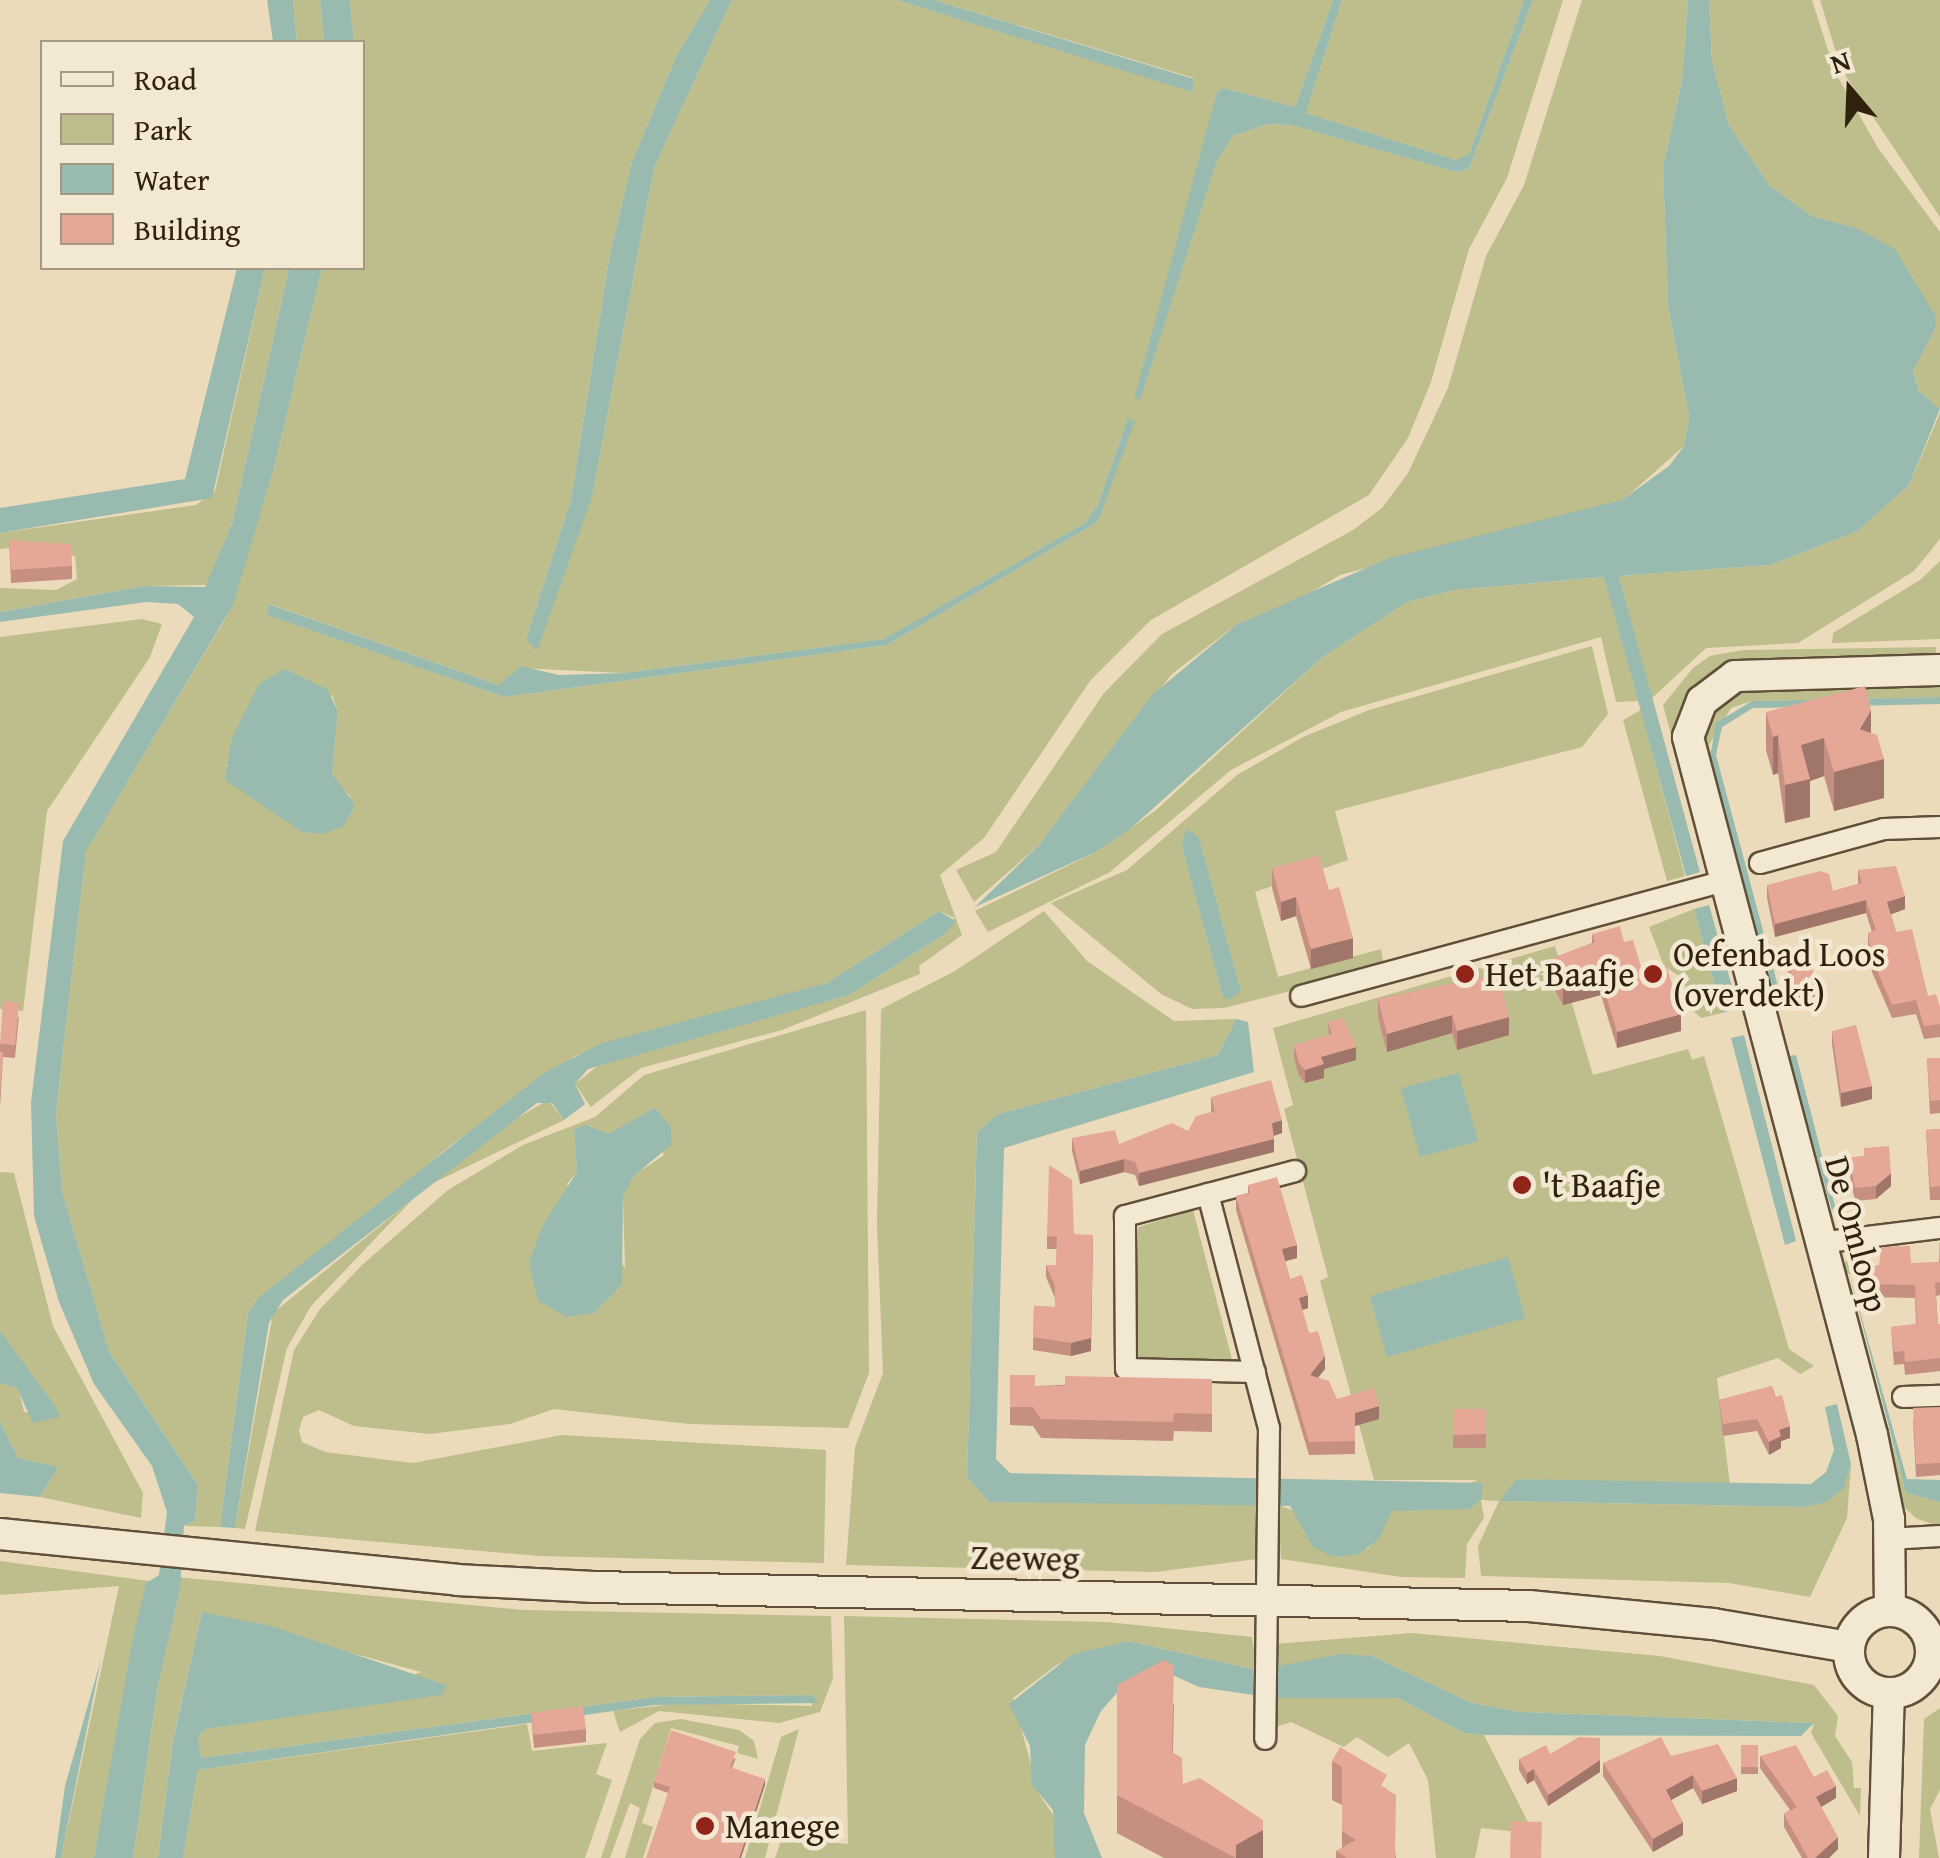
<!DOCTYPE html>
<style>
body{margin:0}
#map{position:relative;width:1940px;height:1858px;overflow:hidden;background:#ecdbba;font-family:"Gentium Book Plus",serif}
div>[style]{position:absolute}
.green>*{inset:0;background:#bdbe8c}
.water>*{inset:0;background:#99bbaf}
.roads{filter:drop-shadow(2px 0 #605039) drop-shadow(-2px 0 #605039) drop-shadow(0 2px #605039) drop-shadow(0 -2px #605039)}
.street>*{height:20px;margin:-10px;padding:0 10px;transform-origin:10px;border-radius:10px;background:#f3e8d2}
.secondary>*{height:30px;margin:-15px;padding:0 15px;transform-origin:15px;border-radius:15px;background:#f3e8d2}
.secondary>.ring{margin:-15px;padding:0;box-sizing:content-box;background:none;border:30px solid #f3e8d2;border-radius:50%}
.wall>*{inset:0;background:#c59082}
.shaded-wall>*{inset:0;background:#a0766a}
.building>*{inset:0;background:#e5a897}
.dots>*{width:28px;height:28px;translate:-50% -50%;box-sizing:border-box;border:5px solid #f3e8d2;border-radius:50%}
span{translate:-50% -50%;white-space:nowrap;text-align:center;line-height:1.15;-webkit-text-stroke:9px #f3e8d2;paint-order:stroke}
.poi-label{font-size:35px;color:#31220e}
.left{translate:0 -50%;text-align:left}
.street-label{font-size:35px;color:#31220e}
.legend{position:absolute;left:40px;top:40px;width:325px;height:230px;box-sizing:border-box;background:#f3e8d2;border:2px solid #a59984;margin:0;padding:12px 18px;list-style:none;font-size:30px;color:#31220e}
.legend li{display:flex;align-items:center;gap:20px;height:50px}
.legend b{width:50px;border:2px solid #a59984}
.north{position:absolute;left:1800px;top:40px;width:100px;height:100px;-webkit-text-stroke:8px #f3e8d2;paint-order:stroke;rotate:341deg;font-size:28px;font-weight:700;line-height:40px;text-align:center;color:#31220e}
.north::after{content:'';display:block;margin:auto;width:35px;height:45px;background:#31220e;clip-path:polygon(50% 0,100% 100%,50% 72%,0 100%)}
</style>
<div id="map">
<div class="green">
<i style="clip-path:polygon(293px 0,320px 0,324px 42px,297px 42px)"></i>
<i style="clip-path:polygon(evenodd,350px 0,710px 0,676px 57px,632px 162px,609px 259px,571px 500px,526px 639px,592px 497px,654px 168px,732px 0,897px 0,1191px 91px,1194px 78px,934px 0,1333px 0,1295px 107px,1223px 88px,1217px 92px,1141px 397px,1217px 161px,1233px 136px,1269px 124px,1295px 126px,1456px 172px,1469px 169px,1533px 0,1563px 0,1507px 178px,1469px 249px,1431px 382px,1408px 438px,1369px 495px,1151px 620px,1090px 681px,984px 838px,940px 875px,962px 935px,919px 966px,920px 974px,782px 1030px,641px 1068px,591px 1107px,575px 1084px,604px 1061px,849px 995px,945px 934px,955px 918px,939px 911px,827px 983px,575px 1056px,450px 1146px,248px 1314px,220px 1527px,185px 1526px,195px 1521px,198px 1485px,109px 1351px,62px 1191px,56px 1114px,86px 850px,227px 616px,274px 468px,322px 268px,362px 268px,362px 42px,354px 42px,350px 0,1128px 418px,1098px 522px,887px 645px,504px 697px,268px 615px,270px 604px,498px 685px,519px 668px,623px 673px,885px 639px,1085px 523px,1098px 504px,1128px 418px,350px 0,332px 695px,338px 711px,332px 774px,335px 786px,352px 797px,225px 766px,332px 695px)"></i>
<i style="clip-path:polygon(1342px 0,1524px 0,1468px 157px,1456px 160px,1306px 113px)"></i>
<i style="clip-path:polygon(1582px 0,1688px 0,1682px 82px,1663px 166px,1668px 306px,1689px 417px,1684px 446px,1623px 500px,1340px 575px,1290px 605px,1236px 625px,1172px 674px,1039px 845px,974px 902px,956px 870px,996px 852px,1104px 693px,1162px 634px,1353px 530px,1382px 508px,1408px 473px,1448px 388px,1486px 256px,1524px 185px)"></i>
<i style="clip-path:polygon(1709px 0,1812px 0,1835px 72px,1878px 148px,1940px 232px,1940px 409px,1919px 391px,1913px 370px,1936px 327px,1856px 228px,1812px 216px,1770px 186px,1729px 125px,1712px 61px)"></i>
<i style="clip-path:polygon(1820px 0,1940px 0,1940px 217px,1841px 69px)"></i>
<i style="clip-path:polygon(265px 268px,289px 268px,232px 524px,207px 585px,144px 586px,0 612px,0 588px,56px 590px,77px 579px,75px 556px,34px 545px,0 549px,0 533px,196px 505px,215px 491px)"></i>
<i style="clip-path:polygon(1940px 413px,1940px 539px,1914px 571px,1798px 643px,1706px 648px,1652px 698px,1619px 576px,1770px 565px,1858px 531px,1909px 485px)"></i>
<i style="clip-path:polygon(1940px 561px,1940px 639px,1832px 643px,1833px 633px,1920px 580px)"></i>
<i style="clip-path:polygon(1605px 577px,1638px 701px,1616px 702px,1601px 637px,1341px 712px,1231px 770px,1110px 872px,988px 932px,975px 911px,1096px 852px,1155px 811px,1323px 657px,1407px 602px,1455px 590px)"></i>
<i style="clip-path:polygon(142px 619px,162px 624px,150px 657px,47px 811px,23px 1011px,0 1009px,0 637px)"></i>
<i style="clip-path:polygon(evenodd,1592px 646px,1608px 714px,1582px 747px,1335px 811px,1348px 860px,1255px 892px,1278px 977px,1381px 949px,1384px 967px,1224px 1008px,1192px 1009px,1161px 994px,1051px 903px,1127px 870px,1237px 775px,1303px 737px,1369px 710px,1592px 646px,1199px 837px,1241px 991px,1223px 997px,1182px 846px,1199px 837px)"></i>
<i style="clip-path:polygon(1936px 647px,1936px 661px,1701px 690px,1707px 868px,1663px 705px,1693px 668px,1710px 656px,1743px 650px)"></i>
<i style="clip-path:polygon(1940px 680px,1940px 697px,1752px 701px,1731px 708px,1709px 745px,1773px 992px,1762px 995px,1698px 743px,1709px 712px,1736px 688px)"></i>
<i style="clip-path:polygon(1641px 710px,1685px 876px,1667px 881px,1623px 720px)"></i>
<i style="clip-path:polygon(1694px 909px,1722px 1013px,1701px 1018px,1682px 1000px,1686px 981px,1664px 966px,1649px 927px)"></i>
<i style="clip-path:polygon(1044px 911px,1087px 961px,1174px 1021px,1236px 1019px,1218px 1055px,998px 1114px,977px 1132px,967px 1477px,989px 1502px,1262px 1502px,1257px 1559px,1155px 1572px,846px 1565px,855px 1447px,883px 1373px,877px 1225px,881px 1009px,955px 971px)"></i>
<i style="clip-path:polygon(1555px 946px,1593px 1075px,1688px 1049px,1692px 1060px,1704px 1056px,1789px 1349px,1814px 1366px,1800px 1374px,1778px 1358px,1717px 1378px,1730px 1486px,1517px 1479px,1501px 1501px,1804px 1507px,1844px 1488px,1851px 1464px,1847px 1518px,1810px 1597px,1729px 1583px,1481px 1576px,1478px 1546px,1499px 1501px,1481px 1500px,1484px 1518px,1467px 1544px,1465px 1578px,1401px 1577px,1281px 1559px,1278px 1505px,1297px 1512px,1306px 1535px,1368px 1549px,1392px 1511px,1478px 1480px,1374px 1480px,1320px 1281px,1328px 1277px,1284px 1109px,1293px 1105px,1273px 1028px)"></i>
<i style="clip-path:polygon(evenodd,866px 1010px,869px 1373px,848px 1428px,689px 1424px,554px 1409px,510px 1424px,430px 1434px,354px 1426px,319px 1410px,303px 1417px,299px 1430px,302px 1442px,325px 1452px,413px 1463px,562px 1435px,826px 1450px,824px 1563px,539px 1556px,255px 1531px,294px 1350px,320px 1309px,362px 1265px,448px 1190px,523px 1145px,595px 1117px,644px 1075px,866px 1010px,646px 1113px,664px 1155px,633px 1176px,623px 1196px,625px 1268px,567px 1184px,577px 1172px,574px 1129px,608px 1135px,646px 1113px)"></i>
<i style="clip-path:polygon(548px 1100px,564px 1120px,433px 1183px,484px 1138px)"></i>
<i style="clip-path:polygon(0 1172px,14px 1173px,53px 1326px,143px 1493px,141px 1518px,40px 1497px,57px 1467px,18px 1458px,0 1421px,0 1383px,18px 1387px,24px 1412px,60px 1417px,0 1331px)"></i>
<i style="clip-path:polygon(413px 1199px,311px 1306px,287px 1348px,245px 1529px,235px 1528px,273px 1313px)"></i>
<i style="clip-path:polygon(1193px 1210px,1233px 1363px,1135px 1363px,1138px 1227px)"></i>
<i style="clip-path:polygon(1848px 1258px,1853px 1275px,1846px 1273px,1906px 1493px,1940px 1502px,1940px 1526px,1917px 1519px,1898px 1502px,1842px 1268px)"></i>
<i style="clip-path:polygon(0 1561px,149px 1581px,94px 1858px,61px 1858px,119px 1586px,0 1595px)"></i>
<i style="clip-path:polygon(176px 1577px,524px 1610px,831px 1616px,833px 1678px,820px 1712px,779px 1723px,659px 1711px,620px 1732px,613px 1711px,682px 1703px,812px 1706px,811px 1695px,655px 1697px,201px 1758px,198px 1736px,206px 1729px,323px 1711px,421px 1672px,202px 1612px,173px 1739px,158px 1858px,133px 1858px,157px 1691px,180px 1590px)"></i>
<i style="clip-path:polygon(844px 1616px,1107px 1622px,1252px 1637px,1257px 1670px,1128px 1641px,1058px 1664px,1013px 1698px,1039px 1794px,1056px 1819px,1055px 1858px,775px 1858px,782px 1838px,848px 1844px)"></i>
<i style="clip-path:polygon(1412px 1633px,1660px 1656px,1814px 1685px,1838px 1716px,1835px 1736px,1852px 1762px,1854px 1788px,1861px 1788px,1860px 1816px,1811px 1733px,1814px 1723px,1521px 1712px,1472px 1703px,1372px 1656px,1274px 1667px,1275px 1644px)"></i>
<i style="clip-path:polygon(1273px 1698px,1398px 1698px,1464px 1733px,1484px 1735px,1529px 1824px,1518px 1832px,1481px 1828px,1475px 1858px,1436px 1858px,1428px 1780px,1409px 1743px,1388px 1757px,1357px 1737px,1344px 1747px,1291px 1722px,1273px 1728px)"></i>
<i style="clip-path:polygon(1940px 1708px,1940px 1790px,1930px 1809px,1939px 1858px,1919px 1858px,1924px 1719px)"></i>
<i style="clip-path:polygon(681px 1719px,739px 1730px,754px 1741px,758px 1759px,737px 1753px,739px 1746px,671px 1728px,642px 1823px,653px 1827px,643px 1858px,625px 1858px,640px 1808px,630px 1803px,610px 1858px,601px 1858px,640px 1739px,655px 1723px)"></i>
<i style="clip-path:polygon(527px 1724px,532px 1751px,607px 1743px,596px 1774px,612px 1780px,585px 1858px,183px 1858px,198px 1770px)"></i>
<i style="clip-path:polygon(799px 1729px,765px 1858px,745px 1858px,781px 1737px)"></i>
</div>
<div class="water">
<i style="clip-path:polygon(267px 0,293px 0,297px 42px,273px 42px)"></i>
<i style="clip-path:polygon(320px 0,350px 0,354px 42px,324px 42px)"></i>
<i style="clip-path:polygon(710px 0,732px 0,654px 168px,592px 497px,537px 651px,526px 639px,571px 500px,609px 259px,632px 162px,676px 57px)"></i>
<i style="clip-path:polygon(897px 0,934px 0,1194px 79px,1192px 92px)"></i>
<i style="clip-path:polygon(1333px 0,1342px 0,1306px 113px,1456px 160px,1469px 154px,1524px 0,1533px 0,1469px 169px,1456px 172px,1295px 126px,1269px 124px,1233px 136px,1217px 161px,1141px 398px,1134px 399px,1217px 92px,1223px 88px,1295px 107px)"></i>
<i style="clip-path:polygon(1688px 0,1709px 0,1712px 61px,1729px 125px,1770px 186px,1812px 216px,1856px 228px,1895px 249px,1935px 315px,1936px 327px,1913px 371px,1919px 391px,1940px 409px,1909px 485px,1858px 531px,1770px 565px,1619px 576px,1700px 872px,1686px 876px,1604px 577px,1455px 590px,1407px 602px,1323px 657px,1130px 829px,1096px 852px,975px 907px,1039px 845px,1152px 695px,1236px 625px,1389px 558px,1622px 500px,1669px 466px,1684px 446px,1689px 417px,1668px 306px,1663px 166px,1682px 82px)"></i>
<i style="clip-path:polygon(237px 268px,265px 268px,212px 498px,0 533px,0 508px,185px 479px)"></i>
<i style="clip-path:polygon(289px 268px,322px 268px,274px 468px,233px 605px,86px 851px,56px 1113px,62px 1191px,109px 1351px,198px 1485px,195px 1521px,184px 1526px,180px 1590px,157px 1691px,133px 1858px,94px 1858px,133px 1638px,146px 1583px,159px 1575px,167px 1512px,152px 1466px,94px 1384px,59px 1302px,34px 1216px,31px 1102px,63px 841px,194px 617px,178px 604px,146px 602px,0 622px,0 612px,144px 586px,205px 587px,232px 524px)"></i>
<i style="clip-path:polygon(1128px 418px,1135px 421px,1098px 522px,887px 645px,504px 697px,267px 615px,269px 604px,498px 685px,521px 666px,559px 675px,623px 673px,884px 639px,1085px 523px,1098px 504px)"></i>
<i style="clip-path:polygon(285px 669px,327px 689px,338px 711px,332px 774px,355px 805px,344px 826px,323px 834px,302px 832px,225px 780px,232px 738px,259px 684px)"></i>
<i style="clip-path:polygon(1940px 697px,1940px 704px,1753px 708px,1722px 727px,1716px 755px,1779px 990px,1773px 992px,1710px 757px,1716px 723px,1752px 701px)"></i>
<i style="clip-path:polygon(1186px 829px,1199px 837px,1241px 991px,1230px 1000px,1223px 997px,1194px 891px,1182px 846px)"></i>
<i style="clip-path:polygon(1709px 905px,1738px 1008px,1722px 1013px,1694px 909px)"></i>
<i style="clip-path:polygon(939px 911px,956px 921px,945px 934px,849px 995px,588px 1069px,575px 1084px,585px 1104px,564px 1120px,552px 1103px,537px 1103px,283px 1300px,269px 1323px,235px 1528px,220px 1527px,248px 1314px,258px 1298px,544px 1073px,602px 1043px,827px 983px)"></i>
<i style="clip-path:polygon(1236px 1019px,1248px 1022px,1254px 1072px,1004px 1148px,996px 1459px,1010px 1473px,1483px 1483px,1481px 1500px,1469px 1509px,1392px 1511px,1379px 1539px,1359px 1554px,1333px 1557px,1313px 1547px,1290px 1506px,989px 1502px,967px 1477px,977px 1132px,998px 1114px,1218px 1055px)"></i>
<i style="clip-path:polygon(1744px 1035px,1796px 1241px,1785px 1245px,1731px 1038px)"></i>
<i style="clip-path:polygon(1796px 1055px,1835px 1206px,1832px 1211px,1789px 1056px)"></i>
<i style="clip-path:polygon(1459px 1073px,1478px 1141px,1420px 1157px,1401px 1088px)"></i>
<i style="clip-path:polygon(655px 1108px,671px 1127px,672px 1144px,634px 1176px,623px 1196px,622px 1284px,594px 1313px,567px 1317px,538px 1301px,529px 1262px,543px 1225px,577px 1172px,574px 1129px,586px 1125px,608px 1134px)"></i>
<i style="clip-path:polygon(1508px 1257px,1525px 1318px,1387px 1357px,1370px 1296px)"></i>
<i style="clip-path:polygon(1848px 1269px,1907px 1479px,1940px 1480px,1940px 1502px,1906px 1493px)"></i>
<i style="clip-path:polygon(0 1331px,56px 1407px,60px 1417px,33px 1423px,17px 1388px,0 1383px)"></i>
<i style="clip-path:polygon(1837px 1404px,1851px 1464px,1844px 1488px,1826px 1502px,1804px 1507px,1500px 1501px,1516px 1479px,1811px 1484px,1826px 1472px,1834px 1450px,1825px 1407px)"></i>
<i style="clip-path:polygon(0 1421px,18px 1458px,58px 1467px,40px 1497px,0 1493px)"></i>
<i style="clip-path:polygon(202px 1612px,271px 1626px,446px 1685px,442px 1695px,206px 1729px,198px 1736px,201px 1758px,655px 1697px,811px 1695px,819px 1703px,655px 1705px,198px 1770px,183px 1858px,158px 1858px,173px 1740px)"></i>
<i style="clip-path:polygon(1128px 1641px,1257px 1670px,1341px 1654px,1372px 1656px,1472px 1703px,1521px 1712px,1814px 1723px,1801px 1736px,1484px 1735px,1464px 1733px,1398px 1698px,1273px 1698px,1199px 1687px,1168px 1673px,1123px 1686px,1101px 1711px,1085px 1745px,1084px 1813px,1102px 1858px,1055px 1858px,1053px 1810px,1032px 1785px,1030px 1746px,1009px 1704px,1073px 1654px)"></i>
<i style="clip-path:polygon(101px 1659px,61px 1858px,55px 1858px,65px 1786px)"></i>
</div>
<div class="roads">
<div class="street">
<i style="left:1760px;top:863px;width:129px;rotate:-15.3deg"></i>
<i style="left:1884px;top:829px;width:56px;rotate:-2deg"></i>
<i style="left:1301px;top:996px;width:437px;rotate:-15.2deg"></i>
<i style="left:1208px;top:1194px;width:242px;rotate:75.4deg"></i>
<i style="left:1269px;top:1428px;width:311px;rotate:90.7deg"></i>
<i style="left:1819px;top:1243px;width:122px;rotate:-7.1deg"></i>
<i style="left:1255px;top:1372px;width:129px;rotate:-178.7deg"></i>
<i style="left:1126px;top:1369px;width:153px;rotate:-90.4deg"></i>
<i style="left:1125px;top:1216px;width:176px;rotate:-14.8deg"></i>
<i style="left:1903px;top:1397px;width:37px;rotate:-2deg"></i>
<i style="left:1889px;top:1539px;width:51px;rotate:-3.4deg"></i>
</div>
<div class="secondary">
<i style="left:0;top:1534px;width:459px;rotate:5.7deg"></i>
<i style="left:457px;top:1580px;width:137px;rotate:2.9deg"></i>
<i style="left:594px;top:1587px;width:935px;rotate:1.16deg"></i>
<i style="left:1529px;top:1606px;width:185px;rotate:5.6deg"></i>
<i style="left:1713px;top:1624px;width:138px;rotate:9.6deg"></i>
<i style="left:1890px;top:1611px;width:92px;rotate:-90.6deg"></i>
<i style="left:1889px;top:1519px;width:86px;rotate:-101.4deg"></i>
<i style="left:1872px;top:1435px;width:722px;rotate:-104.77deg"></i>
<i style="left:1688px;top:737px;width:39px;rotate:-69deg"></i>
<i style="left:1702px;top:701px;width:41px;rotate:-37.1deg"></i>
<i style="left:1735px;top:676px;width:205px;rotate:-1.7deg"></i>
<i class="ring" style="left:1849px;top:1611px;width:52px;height:52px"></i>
<i style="left:1884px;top:1858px;width:165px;rotate:-88.3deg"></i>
</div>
</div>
<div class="wall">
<i style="clip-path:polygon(9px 540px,72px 566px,72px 579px,11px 583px)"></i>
<i style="clip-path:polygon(1766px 712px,1871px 733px,1884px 798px,1834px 811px,1824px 776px,1810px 781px,1810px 817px,1785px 823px,1778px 773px,1773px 775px,1766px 750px)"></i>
<i style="clip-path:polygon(1272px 868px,1329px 890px,1353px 958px,1311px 969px,1296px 916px,1281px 921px,1272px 888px)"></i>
<i style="clip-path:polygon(1858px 870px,1905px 909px,1891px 914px,1896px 932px,1928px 996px,1940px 1007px,1940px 1037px,1924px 1039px,1916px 1014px,1892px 1018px,1872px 972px,1868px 946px,1868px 933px,1872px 932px,1866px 913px,1775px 937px,1767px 898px,1767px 885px,1833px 891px,1858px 884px)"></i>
<i style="clip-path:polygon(1592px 934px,1624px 942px,1681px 1031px,1617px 1048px,1601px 995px,1563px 1005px,1548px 977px,1548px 960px,1592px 943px)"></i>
<i style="clip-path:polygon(1788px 961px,1816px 996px,1796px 1002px,1788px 975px)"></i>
<i style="clip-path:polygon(1498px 974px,1509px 1035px,1457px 1050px,1452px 1033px,1387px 1052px,1378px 1017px,1378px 999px)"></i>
<i style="clip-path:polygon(19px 1016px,15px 1058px,3px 1057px,0 1108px,0 1044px)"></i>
<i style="clip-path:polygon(1328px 1022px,1356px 1060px,1324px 1069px,1324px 1078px,1305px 1083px,1299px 1076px,1294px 1058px,1294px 1045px,1329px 1035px)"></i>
<i style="clip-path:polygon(1832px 1031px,1872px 1099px,1841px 1107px,1832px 1044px)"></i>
<i style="clip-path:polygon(1927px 1058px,1940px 1058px,1940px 1113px,1930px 1114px)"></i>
<i style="clip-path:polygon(1211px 1097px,1282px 1133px,1274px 1136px,1274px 1152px,1139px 1186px,1135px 1175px,1124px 1172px,1080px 1184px,1072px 1151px,1072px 1138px,1119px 1144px,1188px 1131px,1211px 1112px)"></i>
<i style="clip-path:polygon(1940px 1129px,1940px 1200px,1930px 1200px,1926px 1130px)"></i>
<i style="clip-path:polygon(1864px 1156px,1891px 1186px,1876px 1199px,1855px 1201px,1849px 1171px,1849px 1158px)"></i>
<i style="clip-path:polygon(1248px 1185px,1297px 1258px,1285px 1261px,1290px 1279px,1308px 1308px,1302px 1310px,1309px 1333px,1325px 1369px,1318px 1377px,1337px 1399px,1379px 1419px,1355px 1426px,1355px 1454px,1309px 1455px,1236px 1210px,1236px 1196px,1248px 1193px)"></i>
<i style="clip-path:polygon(1074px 1234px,1091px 1351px,1071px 1356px,1033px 1350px,1034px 1306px,1055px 1307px,1055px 1298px,1046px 1277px,1046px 1265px,1056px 1265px,1057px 1249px,1047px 1249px,1047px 1236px)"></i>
<i style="clip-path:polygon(1940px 1243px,1940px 1295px,1936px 1296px,1938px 1324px,1940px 1324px,1940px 1371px,1905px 1375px,1904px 1364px,1894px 1365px,1891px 1327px,1916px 1324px,1915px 1298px,1870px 1297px,1870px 1266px,1939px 1262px)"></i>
<i style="clip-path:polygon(1010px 1375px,1035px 1386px,1212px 1379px,1212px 1432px,1174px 1431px,1173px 1441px,1041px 1438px,1033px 1426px,1010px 1425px)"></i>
<i style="clip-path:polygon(1772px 1386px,1790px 1438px,1781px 1441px,1781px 1448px,1769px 1455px,1757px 1431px,1723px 1436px,1719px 1400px)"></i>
<i style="clip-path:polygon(1940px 1407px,1940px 1475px,1916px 1477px,1913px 1420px)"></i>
<i style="clip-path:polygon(1453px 1409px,1486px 1409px,1486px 1448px,1453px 1448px)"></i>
<i style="clip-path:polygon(1117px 1685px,1174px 1704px,1173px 1753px,1183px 1784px,1263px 1858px,1164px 1858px,1117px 1833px)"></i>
<i style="clip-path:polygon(531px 1713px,586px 1729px,586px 1742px,534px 1748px)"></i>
<i style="clip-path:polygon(1600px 1738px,1600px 1772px,1548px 1806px,1534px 1780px,1527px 1784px,1519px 1770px,1519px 1759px,1550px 1754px)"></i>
<i style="clip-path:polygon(1741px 1745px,1758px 1745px,1758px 1774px,1741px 1774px)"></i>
<i style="clip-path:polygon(1671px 1756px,1737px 1791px,1702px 1804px,1693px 1788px,1671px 1800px,1683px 1835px,1653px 1852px,1603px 1776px,1603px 1763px)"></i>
<i style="clip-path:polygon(1760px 1756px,1814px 1777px,1836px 1798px,1821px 1807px,1838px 1849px,1829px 1858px,1802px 1858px,1784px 1827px,1784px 1814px,1790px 1810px,1760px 1768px)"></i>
<i style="clip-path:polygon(736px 1758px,732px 1768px,765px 1785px,668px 1793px,654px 1788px,654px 1782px)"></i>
<i style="clip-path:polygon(1332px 1761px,1387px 1789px,1396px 1858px,1336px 1858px,1336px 1851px,1342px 1848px,1342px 1805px,1332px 1800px)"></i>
</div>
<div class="shaded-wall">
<i style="clip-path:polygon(1871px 710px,1871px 749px,1884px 759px,1884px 798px,1834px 811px,1834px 772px)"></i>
<i style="clip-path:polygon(1778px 735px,1778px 773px,1773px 775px,1773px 737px)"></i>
<i style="clip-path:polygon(1824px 738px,1824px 776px,1810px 781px,1810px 817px,1785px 823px,1785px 785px,1801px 745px)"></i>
<i style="clip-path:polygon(1905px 896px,1905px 909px,1887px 916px,1887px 902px)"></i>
<i style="clip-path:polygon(1296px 897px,1296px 916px,1281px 921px,1281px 902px)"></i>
<i style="clip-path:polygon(1866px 900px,1866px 913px,1775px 937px,1775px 924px)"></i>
<i style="clip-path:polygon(1353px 938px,1353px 958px,1311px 969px,1311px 949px)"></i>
<i style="clip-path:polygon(1601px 978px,1601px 995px,1563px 1005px,1563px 988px)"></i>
<i style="clip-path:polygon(1816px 983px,1816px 996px,1796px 1002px,1796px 989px)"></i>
<i style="clip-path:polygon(1681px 1014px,1681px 1031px,1617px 1048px,1617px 1032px)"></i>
<i style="clip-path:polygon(1452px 1015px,1452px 1033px,1387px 1052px,1387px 1034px)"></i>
<i style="clip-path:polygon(1509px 1017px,1509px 1035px,1457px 1050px,1457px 1031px)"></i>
<i style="clip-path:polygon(1356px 1047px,1356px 1060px,1324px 1069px,1324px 1078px,1305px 1083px,1305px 1070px,1321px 1057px)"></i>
<i style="clip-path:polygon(1872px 1086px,1872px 1099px,1841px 1107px,1841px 1093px)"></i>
<i style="clip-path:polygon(1282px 1120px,1282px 1133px,1272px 1136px,1272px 1123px)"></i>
<i style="clip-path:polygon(1274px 1139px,1274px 1152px,1139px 1186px,1139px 1173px)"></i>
<i style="clip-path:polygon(1124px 1159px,1124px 1172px,1080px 1184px,1080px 1171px)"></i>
<i style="clip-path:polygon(1891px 1173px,1891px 1186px,1876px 1199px,1876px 1186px)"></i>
<i style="clip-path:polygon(1093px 1235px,1091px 1351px,1071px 1356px,1071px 1343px)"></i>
<i style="clip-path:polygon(1297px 1245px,1297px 1258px,1282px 1262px,1282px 1249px)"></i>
<i style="clip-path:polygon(1308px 1295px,1308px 1308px,1299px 1311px,1299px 1298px)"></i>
<i style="clip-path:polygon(1325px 1356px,1325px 1369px,1310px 1388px,1310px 1375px)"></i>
<i style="clip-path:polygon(1379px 1406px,1379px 1419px,1355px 1426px,1355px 1413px)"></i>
<i style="clip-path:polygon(1790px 1426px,1790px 1438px,1781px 1441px,1781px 1448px,1769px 1455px,1769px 1442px,1779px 1430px)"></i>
<i style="clip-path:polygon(1600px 1760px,1600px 1772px,1548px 1806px,1548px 1795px)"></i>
<i style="clip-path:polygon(1534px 1769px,1534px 1780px,1527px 1784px,1527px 1773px)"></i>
<i style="clip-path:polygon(1693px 1775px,1693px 1788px,1666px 1803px,1666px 1790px)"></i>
<i style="clip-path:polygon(1737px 1778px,1737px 1791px,1702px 1804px,1702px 1791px)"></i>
<i style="clip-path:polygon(765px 1779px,765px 1785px,741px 1858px,739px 1858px)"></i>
<i style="clip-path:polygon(1836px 1786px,1836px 1798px,1816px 1810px,1816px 1797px)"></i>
<i style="clip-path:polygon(1263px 1820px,1263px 1858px,1236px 1858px,1236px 1845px)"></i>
<i style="clip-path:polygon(1683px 1822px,1683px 1835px,1653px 1852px,1653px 1839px)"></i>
<i style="clip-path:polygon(1838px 1837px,1838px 1849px,1829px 1858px,1815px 1858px)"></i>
</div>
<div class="building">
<i style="clip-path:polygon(9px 540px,71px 544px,72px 566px,11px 570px)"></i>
<i style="clip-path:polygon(1865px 686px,1871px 710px,1859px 729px,1877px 735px,1884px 759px,1834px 772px,1824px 738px,1801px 745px,1810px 779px,1785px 785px,1778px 735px,1773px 737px,1766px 712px)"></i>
<i style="clip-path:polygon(1319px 855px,1329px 890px,1339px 887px,1353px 938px,1311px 949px,1296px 897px,1281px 902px,1272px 868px)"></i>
<i style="clip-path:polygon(1896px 866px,1905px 896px,1887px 902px,1896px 932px,1912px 929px,1928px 996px,1936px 994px,1940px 1007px,1940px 1024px,1924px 1026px,1916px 1000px,1892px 1005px,1872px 959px,1868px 933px,1876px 930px,1866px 900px,1775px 924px,1767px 885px,1820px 871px,1829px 874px,1833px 891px,1862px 883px,1858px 870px)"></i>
<i style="clip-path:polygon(1620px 926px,1624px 942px,1633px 940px,1642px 970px,1666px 964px,1681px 1014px,1617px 1032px,1601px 978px,1563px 988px,1548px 960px,1595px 942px,1592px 934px)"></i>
<i style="clip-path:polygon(1809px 956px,1816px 983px,1796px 989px,1788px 961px)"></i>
<i style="clip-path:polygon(1498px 974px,1509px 1017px,1457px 1031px,1452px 1015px,1387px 1034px,1378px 999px)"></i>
<i style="clip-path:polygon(3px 1001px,19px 1003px,15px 1045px,0 1044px)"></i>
<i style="clip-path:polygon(1343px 1018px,1356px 1047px,1321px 1057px,1324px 1064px,1305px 1070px,1299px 1063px,1294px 1045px,1332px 1034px,1328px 1022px)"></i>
<i style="clip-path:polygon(1856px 1025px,1872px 1086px,1841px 1093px,1832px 1031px)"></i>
<i style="clip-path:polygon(0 1052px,3px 1052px,0 1095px)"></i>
<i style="clip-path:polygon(1927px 1058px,1940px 1058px,1940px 1100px,1930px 1101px)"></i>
<i style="clip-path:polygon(1271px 1080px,1282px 1120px,1272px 1123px,1274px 1139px,1139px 1173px,1135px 1162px,1124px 1159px,1080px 1171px,1072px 1138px,1115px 1130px,1119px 1144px,1172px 1123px,1188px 1131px,1196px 1116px,1215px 1111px,1211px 1097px)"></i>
<i style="clip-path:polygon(1940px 1129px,1940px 1186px,1930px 1187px,1926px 1130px)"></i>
<i style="clip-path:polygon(1889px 1146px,1891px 1173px,1876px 1186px,1855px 1188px,1849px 1158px,1864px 1156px,1864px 1148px)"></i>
<i style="clip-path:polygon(1049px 1165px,1072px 1180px,1074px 1234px,1093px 1235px,1091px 1338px,1071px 1343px,1033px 1337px,1034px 1306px,1055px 1307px,1055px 1286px,1046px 1265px,1056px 1265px,1057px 1237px,1047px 1236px)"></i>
<i style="clip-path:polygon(1277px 1177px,1297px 1245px,1282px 1249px,1290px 1279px,1302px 1275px,1308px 1295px,1299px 1298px,1309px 1333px,1318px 1331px,1325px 1356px,1310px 1375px,1329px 1381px,1337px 1399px,1374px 1388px,1379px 1406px,1355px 1413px,1355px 1441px,1309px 1442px,1236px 1196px,1250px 1193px,1248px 1185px)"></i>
<i style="clip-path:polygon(1939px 1243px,1940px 1243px,1940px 1282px,1935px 1283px,1938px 1324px,1940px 1324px,1940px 1358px,1905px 1362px,1904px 1351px,1894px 1352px,1891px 1327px,1917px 1324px,1915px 1285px,1870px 1284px,1870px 1266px,1879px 1266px,1881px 1247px,1910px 1246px,1911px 1263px,1940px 1262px)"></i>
<i style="clip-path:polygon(1010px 1375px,1035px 1375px,1035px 1386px,1065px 1386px,1065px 1376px,1212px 1379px,1212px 1414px,1174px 1413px,1173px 1422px,1041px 1419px,1033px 1407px,1010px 1407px)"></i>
<i style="clip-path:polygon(1772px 1386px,1775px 1397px,1782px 1395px,1790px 1426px,1779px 1430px,1781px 1436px,1769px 1442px,1757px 1419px,1723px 1424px,1719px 1400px)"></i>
<i style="clip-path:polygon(1940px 1407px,1940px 1463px,1916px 1464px,1913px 1408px)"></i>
<i style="clip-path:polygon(1453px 1409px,1486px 1409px,1486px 1434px,1453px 1435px)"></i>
<i style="clip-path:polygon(1164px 1660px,1174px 1666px,1172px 1752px,1182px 1758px,1183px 1784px,1200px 1778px,1263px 1820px,1263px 1830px,1236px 1845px,1236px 1858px,1117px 1795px,1117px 1685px)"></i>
<i style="clip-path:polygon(583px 1706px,586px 1729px,534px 1735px,531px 1713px)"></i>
<i style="clip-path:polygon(671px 1730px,736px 1752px,730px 1767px,765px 1779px,739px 1858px,646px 1858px,670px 1787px,654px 1782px)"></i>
<i style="clip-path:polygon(1579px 1737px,1600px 1738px,1600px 1760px,1548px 1795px,1534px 1769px,1527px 1773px,1519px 1759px,1546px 1745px,1550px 1754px)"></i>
<i style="clip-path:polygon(1661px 1737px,1671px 1756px,1718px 1744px,1737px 1778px,1702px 1791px,1693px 1775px,1666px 1790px,1683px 1822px,1653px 1839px,1603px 1763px)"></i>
<i style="clip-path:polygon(1741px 1745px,1758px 1745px,1758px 1767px,1741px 1767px)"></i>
<i style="clip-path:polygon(1796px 1745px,1814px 1777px,1827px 1770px,1836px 1786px,1816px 1797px,1838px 1837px,1815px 1858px,1808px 1858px,1784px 1814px,1797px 1807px,1760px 1756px)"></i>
<i style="clip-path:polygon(1340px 1747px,1387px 1775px,1381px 1786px,1396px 1795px,1395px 1858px,1347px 1858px,1336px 1851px,1356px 1840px,1342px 1831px,1342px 1767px,1332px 1761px)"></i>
<i style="clip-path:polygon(1511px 1821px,1542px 1822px,1541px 1858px,1510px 1858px)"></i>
</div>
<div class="dots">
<i style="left:1465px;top:974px;background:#8f2418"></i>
<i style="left:1653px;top:974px;background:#8f2418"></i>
<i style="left:1522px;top:1185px;background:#8f2418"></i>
<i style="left:705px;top:1826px;background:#8f2418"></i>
</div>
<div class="poi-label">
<span class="left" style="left:1673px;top:974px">Oefenbad Loos<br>(overdekt)</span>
<span class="left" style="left:1485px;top:974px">Het Baafje</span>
<span class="left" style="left:1542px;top:1185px">'t Baafje</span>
<span class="left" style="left:725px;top:1826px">Manege</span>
</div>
<div class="street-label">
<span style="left:1857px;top:1234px;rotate:75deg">De Omloop</span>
<span style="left:1025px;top:1558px;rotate:1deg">Zeeweg</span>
</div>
<ul class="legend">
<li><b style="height:12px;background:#f3e8d2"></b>Road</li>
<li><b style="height:28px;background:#bdbe8c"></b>Park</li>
<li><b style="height:28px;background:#99bbaf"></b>Water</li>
<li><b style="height:28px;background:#e5a897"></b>Building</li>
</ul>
<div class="north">N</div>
</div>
